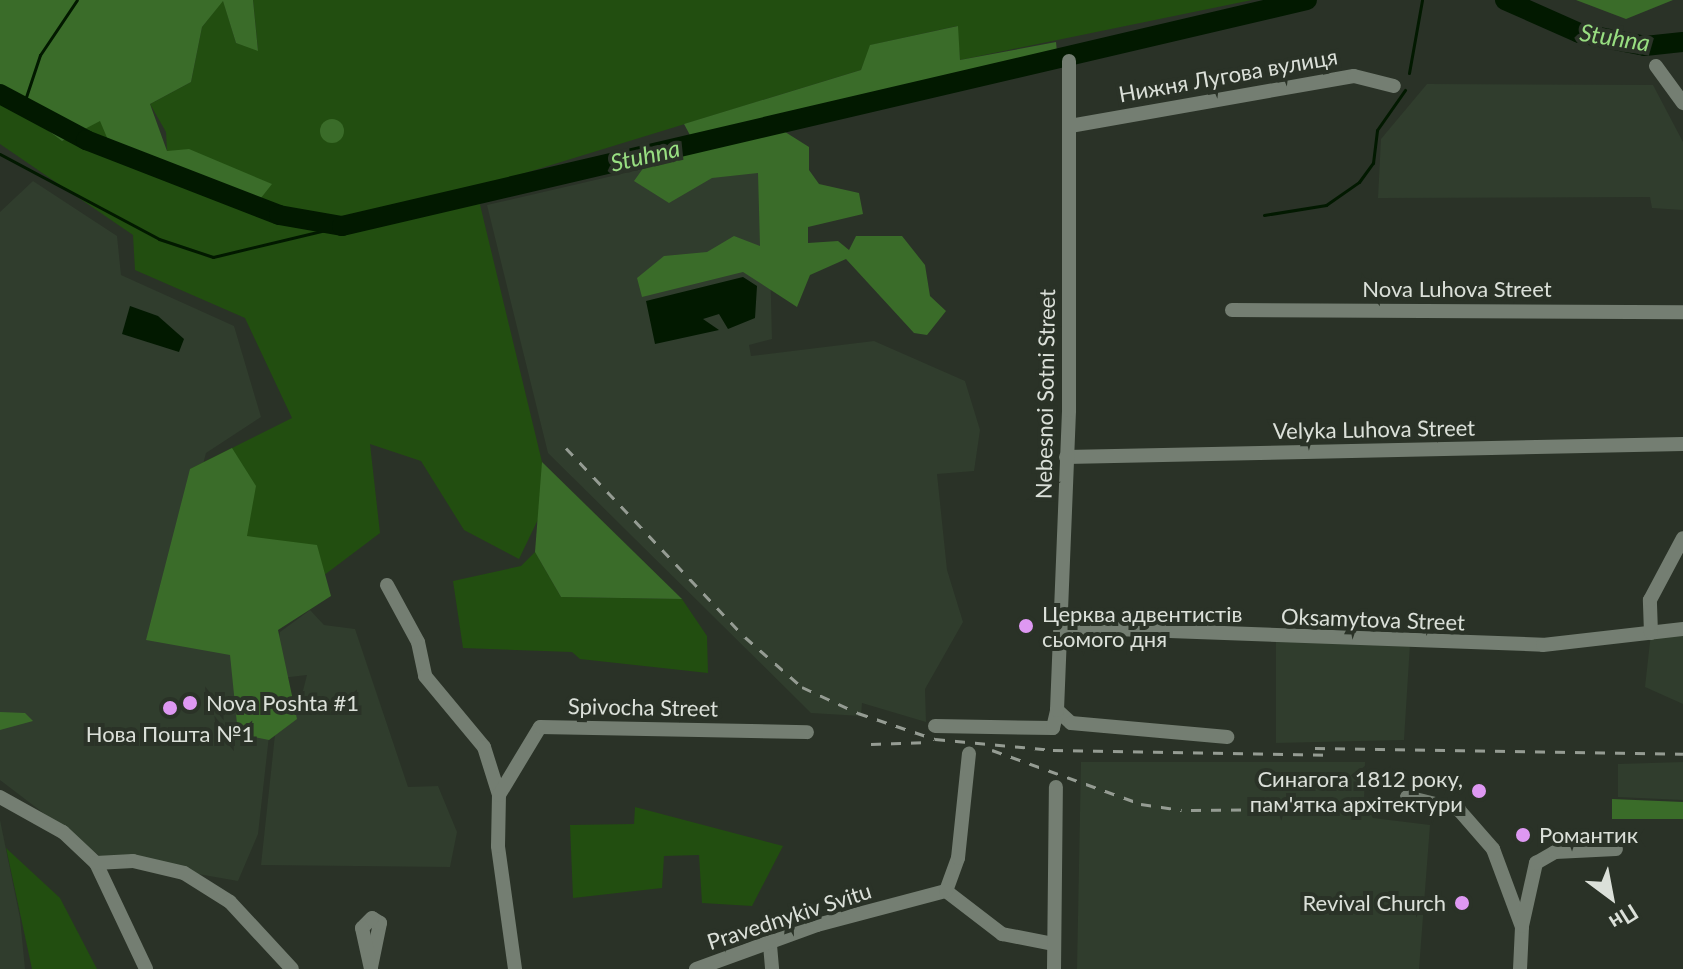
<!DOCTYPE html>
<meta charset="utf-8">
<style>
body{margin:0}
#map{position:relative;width:1683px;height:969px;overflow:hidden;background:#2a3227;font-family:Lato,sans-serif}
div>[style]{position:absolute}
.built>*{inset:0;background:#303d2d}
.green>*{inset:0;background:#224e10}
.forest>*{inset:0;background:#3a6c29}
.round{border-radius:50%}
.water>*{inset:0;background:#021900}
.stream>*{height:3px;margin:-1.5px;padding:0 1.5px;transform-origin:1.5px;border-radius:1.5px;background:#021900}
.river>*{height:20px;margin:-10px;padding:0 10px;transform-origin:10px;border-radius:10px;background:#021900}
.minor>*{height:14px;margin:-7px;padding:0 7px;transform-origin:7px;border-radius:7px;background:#747e72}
.rail>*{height:3px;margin-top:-1.5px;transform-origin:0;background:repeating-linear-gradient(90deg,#959c93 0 10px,transparent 0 20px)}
.dots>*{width:22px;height:22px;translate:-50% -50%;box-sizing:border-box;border:4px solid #2a3227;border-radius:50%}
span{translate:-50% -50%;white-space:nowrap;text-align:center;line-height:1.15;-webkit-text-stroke:8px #2a3227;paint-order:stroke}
.street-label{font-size:22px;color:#dbe0d9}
.poi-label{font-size:22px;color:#dbe0d9}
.left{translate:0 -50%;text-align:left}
.right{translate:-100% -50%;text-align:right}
.water-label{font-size:24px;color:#98de81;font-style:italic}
.north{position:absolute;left:1571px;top:857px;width:80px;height:80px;-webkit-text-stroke:6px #2a3227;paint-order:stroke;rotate:148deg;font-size:22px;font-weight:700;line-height:32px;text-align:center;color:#dbe0d9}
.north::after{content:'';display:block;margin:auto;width:28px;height:36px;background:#dbe0d9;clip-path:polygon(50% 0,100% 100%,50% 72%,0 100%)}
</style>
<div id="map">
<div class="built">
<i style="clip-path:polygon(1427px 84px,1653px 85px,1683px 142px,1683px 210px,1652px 208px,1650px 197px,1378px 198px,1381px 139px)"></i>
<i style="clip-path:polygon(767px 140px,772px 339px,749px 345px,751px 356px,874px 341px,965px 381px,980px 430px,974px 471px,937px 474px,947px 570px,963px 622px,925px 689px,926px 722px,862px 703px,861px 716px,811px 713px,548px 453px,487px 205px)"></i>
<i style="clip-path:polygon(33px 181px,117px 236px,121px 275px,234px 326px,261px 417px,206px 453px,159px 632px,238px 651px,270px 727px,258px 834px,238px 881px,101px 857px,0 780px,0 212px)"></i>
<i style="clip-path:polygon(310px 610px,324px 625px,355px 629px,408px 787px,438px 786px,457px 832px,450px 867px,261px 865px,277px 716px,298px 710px,307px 675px,281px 678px,275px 663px,280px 632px)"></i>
<i style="clip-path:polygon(1683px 629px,1683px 704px,1645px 687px,1651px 633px)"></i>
<i style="clip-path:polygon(1276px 638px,1410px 644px,1404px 740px,1276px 743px)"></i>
<i style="clip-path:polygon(1081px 762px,1365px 762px,1364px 803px,1373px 818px,1430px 825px,1419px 969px,1077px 969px)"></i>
<i style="clip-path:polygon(1683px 762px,1683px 800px,1618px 797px,1618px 764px)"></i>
<i style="clip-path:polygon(0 820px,20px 918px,25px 969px,0 969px)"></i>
</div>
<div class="green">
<i style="clip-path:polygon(223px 0,236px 43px,258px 50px,253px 0,1252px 0,960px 60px,957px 26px,871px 45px,861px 70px,476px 188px,542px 462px,543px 509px,519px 559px,464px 530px,421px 461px,370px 444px,380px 533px,250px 631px,190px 469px,292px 418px,245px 318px,135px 270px,133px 235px,0 144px,0 94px,62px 141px,100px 120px,257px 203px,271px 184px,167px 151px,166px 132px,150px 104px,191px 82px,202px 27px)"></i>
<i style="clip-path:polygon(535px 552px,561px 597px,682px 599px,707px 636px,708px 673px,580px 659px,572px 652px,463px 648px,453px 581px,521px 566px)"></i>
<i style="clip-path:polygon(635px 807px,783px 846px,752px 906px,702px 903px,699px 855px,664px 856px,662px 888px,573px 898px,570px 825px,634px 824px)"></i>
<i style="clip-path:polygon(6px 848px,60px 898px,97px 969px,32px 969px)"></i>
</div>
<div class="forest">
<i style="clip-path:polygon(0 0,253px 0,258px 51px,236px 43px,223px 1px,202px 27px,191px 82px,150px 104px,167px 151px,189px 149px,272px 184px,257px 203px,108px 140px,100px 121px,62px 141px,0 94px)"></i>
<i style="clip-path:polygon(1576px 0,1673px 0,1626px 19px)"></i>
<i style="clip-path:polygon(958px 26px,960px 60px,1056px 42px,1057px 52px,691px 137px,684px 124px,861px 70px,870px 45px)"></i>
<i class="round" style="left:320px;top:119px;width:24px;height:24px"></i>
<i style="clip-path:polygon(782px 130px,809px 147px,809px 170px,819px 184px,859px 193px,863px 214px,808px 227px,808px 243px,838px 241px,849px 250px,856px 236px,902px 236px,925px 265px,930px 296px,946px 311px,927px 335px,914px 333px,846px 259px,810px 275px,797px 307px,743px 272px,642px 297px,637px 278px,664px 256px,707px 252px,734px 236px,760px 246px,758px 173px,712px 178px,669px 203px,634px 181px,649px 160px)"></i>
<i style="clip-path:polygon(232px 448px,256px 486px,247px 536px,317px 545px,331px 596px,278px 630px,297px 719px,269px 740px,238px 734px,230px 655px,146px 640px,190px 469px)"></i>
<i style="clip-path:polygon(542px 462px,682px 599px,561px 597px,535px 552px)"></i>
<i style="clip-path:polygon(0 712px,25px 713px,33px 721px,0 730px)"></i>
<i style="clip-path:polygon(1612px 799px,1683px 802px,1683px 819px,1612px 819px)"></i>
</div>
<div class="water">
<i style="clip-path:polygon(743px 277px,757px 286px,755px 318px,728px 329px,719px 314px,703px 319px,719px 330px,655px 344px,646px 301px)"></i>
<i style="clip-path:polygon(130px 306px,158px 316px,184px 339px,179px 352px,122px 334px)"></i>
</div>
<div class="stream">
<i style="left:1409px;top:73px;width:74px;rotate:-79.9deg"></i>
<i style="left:23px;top:106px;width:54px;rotate:-71.6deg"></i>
<i style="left:40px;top:55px;width:66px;rotate:-56.1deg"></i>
<i style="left:0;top:154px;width:180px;rotate:28.1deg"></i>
<i style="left:159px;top:239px;width:57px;rotate:18.4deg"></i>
<i style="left:213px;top:257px;width:133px;rotate:-13.5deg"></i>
<i style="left:1264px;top:215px;width:63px;rotate:-9.2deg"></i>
<i style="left:1326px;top:205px;width:40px;rotate:-34.9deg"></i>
<i style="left:1359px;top:182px;width:24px;rotate:-54deg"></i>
<i style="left:1373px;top:163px;width:33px;rotate:-83deg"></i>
<i style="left:1377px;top:130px;width:49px;rotate:-55deg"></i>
</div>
<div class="river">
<i style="left:1505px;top:0;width:81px;rotate:24deg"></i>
<i style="left:1579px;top:33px;width:67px;rotate:11.1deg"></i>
<i style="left:1645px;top:46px;width:38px;rotate:-6deg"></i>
<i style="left:0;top:94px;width:98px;rotate:28.1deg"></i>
<i style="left:86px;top:140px;width:207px;rotate:21.2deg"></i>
<i style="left:279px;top:215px;width:64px;rotate:9.9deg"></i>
<i style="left:342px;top:226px;width:991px;rotate:-13.18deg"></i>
</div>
<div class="minor">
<i style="left:1656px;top:66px;width:46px;rotate:53.9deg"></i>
<i style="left:1070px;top:126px;width:288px;rotate:-10deg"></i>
<i style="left:1354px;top:76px;width:41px;rotate:14deg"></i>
<i style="left:1232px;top:310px;width:451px;rotate:0.3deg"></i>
<i style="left:1066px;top:457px;width:617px;rotate:-1.21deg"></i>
<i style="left:387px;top:585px;width:65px;rotate:61.5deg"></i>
<i style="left:418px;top:642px;width:35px;rotate:78deg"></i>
<i style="left:425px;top:676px;width:92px;rotate:50.3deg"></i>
<i style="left:484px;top:747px;width:50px;rotate:72.6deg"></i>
<i style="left:1060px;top:627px;width:483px;rotate:2.1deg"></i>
<i style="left:1543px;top:645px;width:141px;rotate:-6.5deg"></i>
<i style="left:1651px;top:633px;width:33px;rotate:-92deg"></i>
<i style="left:1650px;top:600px;width:70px;rotate:-62deg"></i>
<i style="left:1057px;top:710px;width:19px;rotate:43deg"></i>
<i style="left:1071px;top:723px;width:157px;rotate:5.1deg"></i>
<i style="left:935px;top:726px;width:118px;rotate:1deg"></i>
<i style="left:1053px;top:728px;width:18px;rotate:-77deg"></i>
<i style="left:1057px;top:710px;width:300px;rotate:-87.7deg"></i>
<i style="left:1069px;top:410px;width:349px;rotate:-90deg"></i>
<i style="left:0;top:797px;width:72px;rotate:29.1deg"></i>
<i style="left:63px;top:832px;width:45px;rotate:43.2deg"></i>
<i style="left:96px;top:863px;width:117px;rotate:64.7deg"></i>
<i style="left:1407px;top:797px;width:54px;rotate:14deg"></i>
<i style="left:1459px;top:810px;width:52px;rotate:48.9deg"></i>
<i style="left:1493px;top:849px;width:83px;rotate:69.6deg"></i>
<i style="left:1522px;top:927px;width:42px;rotate:92.7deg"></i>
<i style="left:96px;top:863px;width:37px;rotate:-3deg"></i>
<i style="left:133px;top:861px;width:52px;rotate:13.2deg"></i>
<i style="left:184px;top:873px;width:54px;rotate:32.2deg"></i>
<i style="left:230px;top:902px;width:91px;rotate:47.2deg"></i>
<i style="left:946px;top:891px;width:71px;rotate:37.5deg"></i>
<i style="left:1002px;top:934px;width:53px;rotate:10.9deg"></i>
<i style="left:1522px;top:926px;width:65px;rotate:-77.5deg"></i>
<i style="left:1536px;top:863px;width:22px;rotate:-30deg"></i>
<i style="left:1555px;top:852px;width:61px;rotate:-2.8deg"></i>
<i style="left:770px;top:945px;width:24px;rotate:85deg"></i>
<i style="left:371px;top:967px;width:45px;rotate:-78.4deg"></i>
<i style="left:380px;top:923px;width:9px;rotate:-148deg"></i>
<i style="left:372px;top:918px;width:14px;rotate:135deg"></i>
<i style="left:362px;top:928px;width:42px;rotate:77.6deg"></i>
<i style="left:515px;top:969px;width:124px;rotate:-97.9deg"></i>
<i style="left:498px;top:846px;width:51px;rotate:-88.9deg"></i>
<i style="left:499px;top:795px;width:79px;rotate:-58.9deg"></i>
<i style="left:540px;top:727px;width:267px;rotate:1.1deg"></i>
<i style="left:696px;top:969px;width:129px;rotate:-20deg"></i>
<i style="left:817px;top:925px;width:133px;rotate:-14.8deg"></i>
<i style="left:946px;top:891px;width:35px;rotate:-70deg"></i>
<i style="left:958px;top:858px;width:105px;rotate:-84deg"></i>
<i style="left:1054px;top:969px;width:182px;rotate:-89.4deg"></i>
</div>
<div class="rail">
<i style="left:566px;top:448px;width:260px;rotate:46.6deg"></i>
<i style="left:745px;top:637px;width:76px;rotate:41.3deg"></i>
<i style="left:802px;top:687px;width:62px;rotate:24.9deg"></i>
<i style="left:858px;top:713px;width:81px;rotate:18.7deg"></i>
<i style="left:935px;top:739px;width:119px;rotate:5.3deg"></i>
<i style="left:1053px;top:750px;width:274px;rotate:1deg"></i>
<i style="left:871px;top:744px;width:59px;rotate:-1.9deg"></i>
<i style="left:1315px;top:748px;width:368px;rotate:0.9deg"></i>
<i style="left:992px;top:750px;width:158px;rotate:19.9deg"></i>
<i style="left:1141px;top:804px;width:41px;rotate:8.3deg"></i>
<i style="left:1191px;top:810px;width:101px;rotate:-0.6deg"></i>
</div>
<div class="dots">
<i style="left:1026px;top:626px;background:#de98f2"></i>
<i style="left:190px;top:703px;background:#de98f2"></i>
<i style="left:170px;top:708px;background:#de98f2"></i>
<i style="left:1479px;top:791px;background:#de98f2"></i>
<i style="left:1523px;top:835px;background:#de98f2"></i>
<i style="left:1462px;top:903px;background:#de98f2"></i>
</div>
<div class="street-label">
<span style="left:1228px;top:75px;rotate:-10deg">Нижня Лугова вулиця</span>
<span style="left:1457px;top:289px">Nova Luhova Street</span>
<span style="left:1045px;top:394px;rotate:-89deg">Nebesnoi Sotni Street</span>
<span style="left:1374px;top:429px;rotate:-1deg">Velyka Luhova Street</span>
<span style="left:1373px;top:619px;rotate:2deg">Oksamytova Street</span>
<span style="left:643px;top:707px;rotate:1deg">Spivocha Street</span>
<span style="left:789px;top:916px;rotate:-18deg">Pravednykiv Svitu</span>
</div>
<div class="poi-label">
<span class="left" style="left:1042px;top:626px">Церква адвентистів<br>сьомого дня</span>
<span class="left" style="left:206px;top:703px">Nova Poshta #1</span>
<span style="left:170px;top:734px">Нова Пошта №1</span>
<span class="right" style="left:1463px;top:791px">Синагога 1812 року,<br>пам'ятка архітектури</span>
<span class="left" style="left:1539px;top:835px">Романтик</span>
<span class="right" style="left:1446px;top:903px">Revival Church</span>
</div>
<div class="water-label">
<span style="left:1615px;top:37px;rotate:9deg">Stuhna</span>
<span style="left:645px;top:155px;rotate:-13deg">Stuhna</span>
</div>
<div class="north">Пн</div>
</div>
